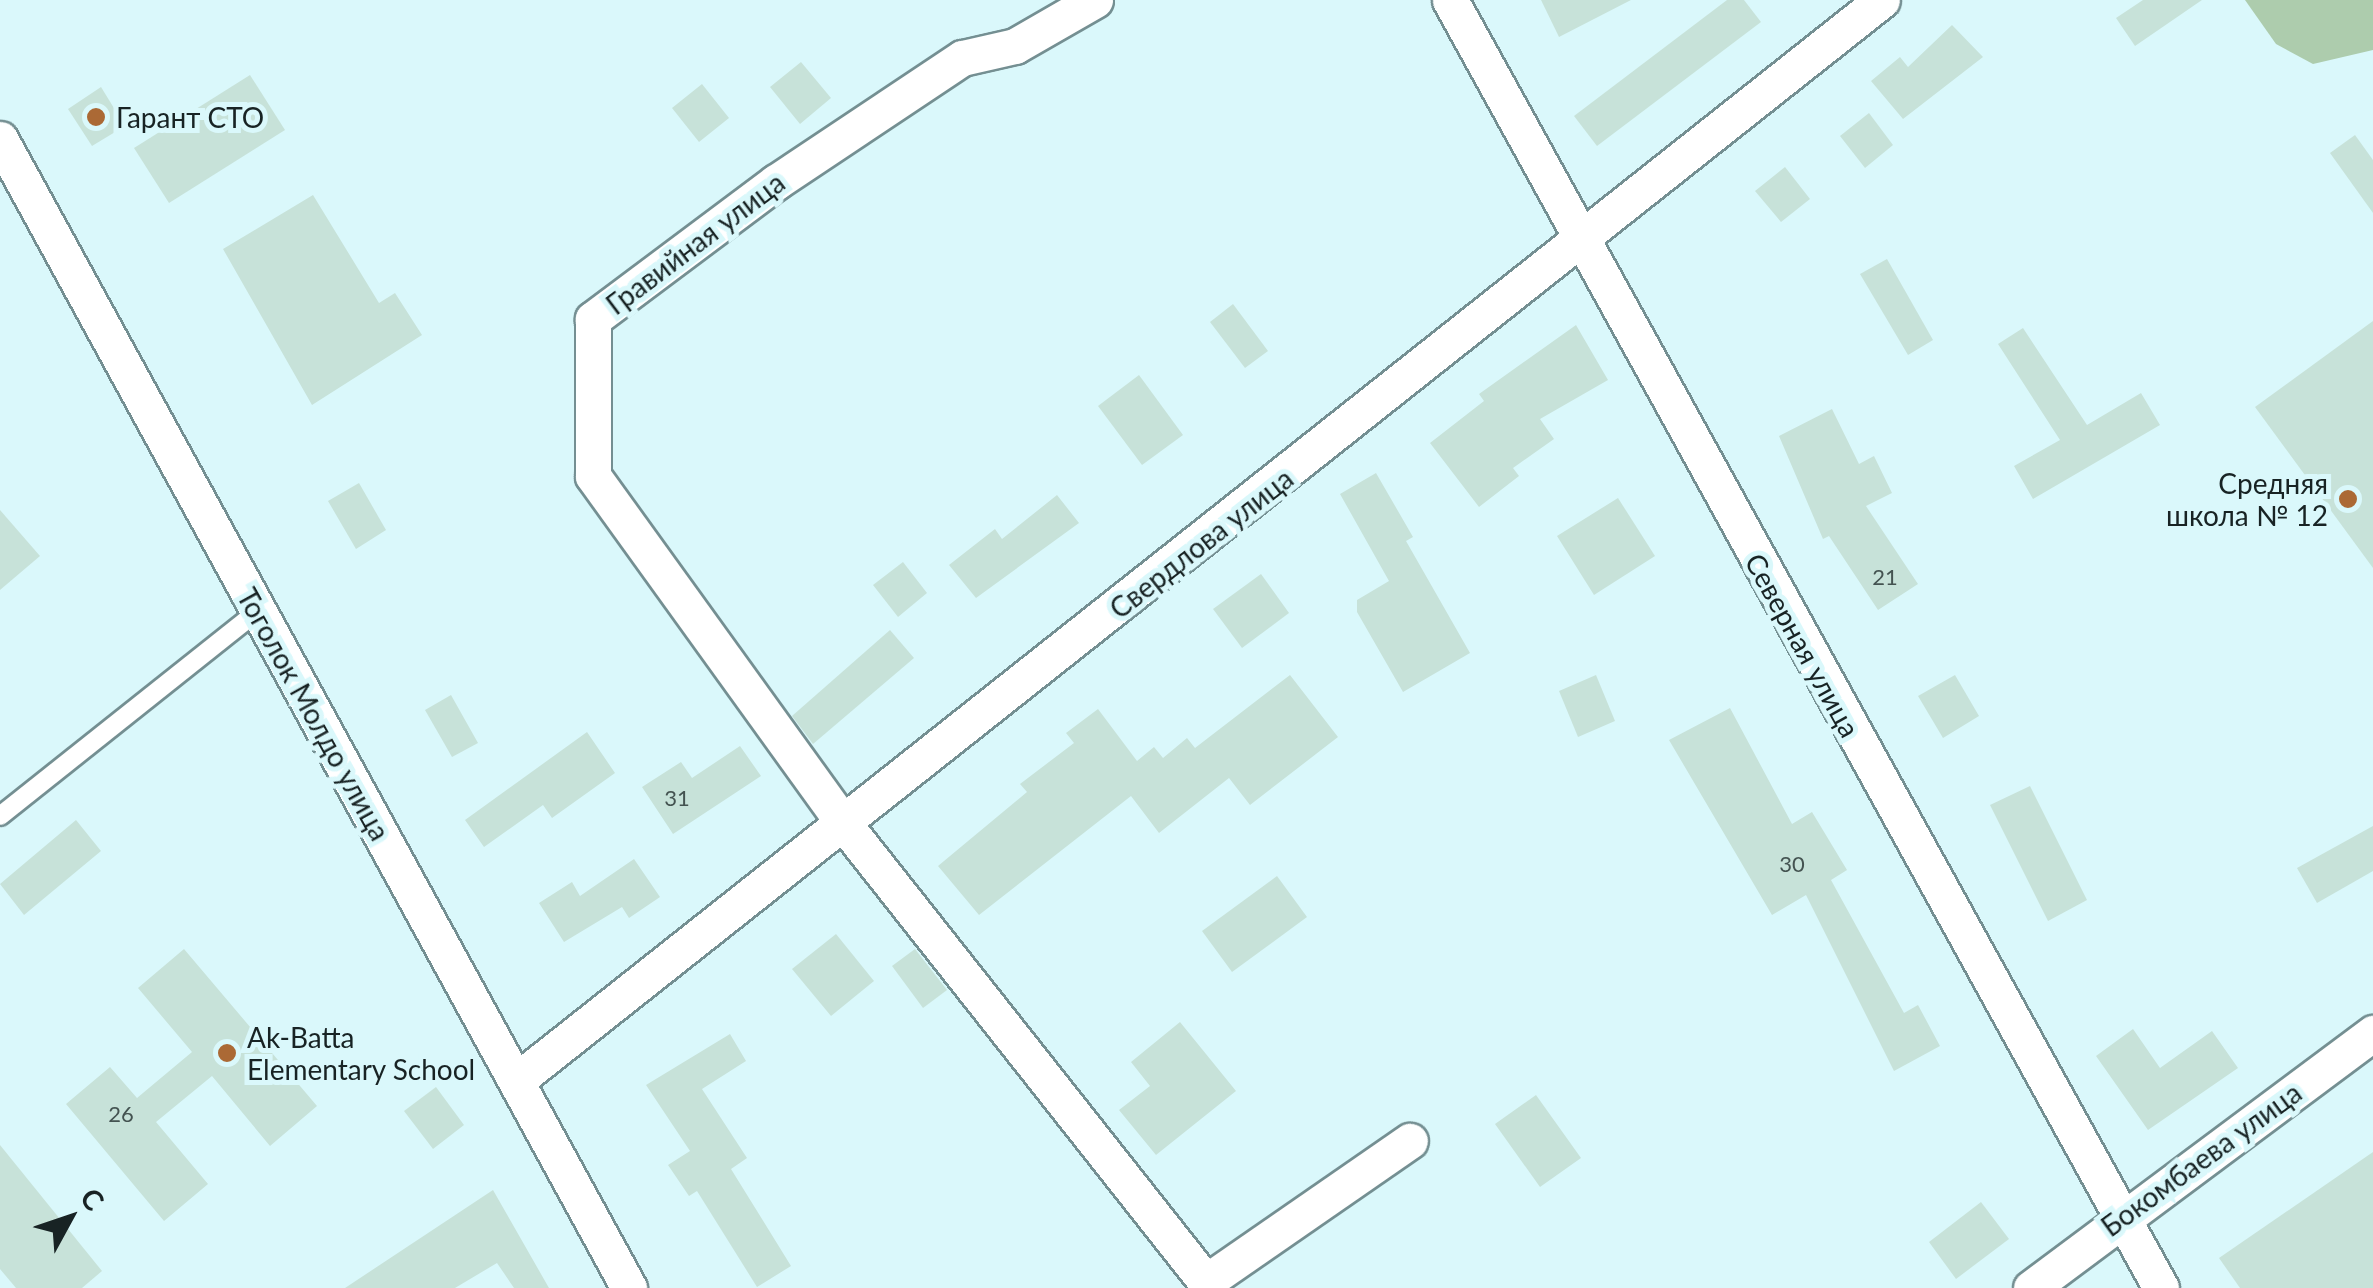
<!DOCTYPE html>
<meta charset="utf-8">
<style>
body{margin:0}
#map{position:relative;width:2373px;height:1288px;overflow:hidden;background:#daf8fb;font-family:Lato,sans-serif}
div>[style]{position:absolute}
.green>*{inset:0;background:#adccad}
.building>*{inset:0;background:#c7e2d9}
.roads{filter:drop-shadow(2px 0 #748f92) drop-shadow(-2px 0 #748f92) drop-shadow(0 2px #748f92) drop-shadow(0 -2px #748f92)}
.service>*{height:18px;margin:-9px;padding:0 9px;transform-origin:9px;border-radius:9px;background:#fff}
.minor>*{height:35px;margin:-17.5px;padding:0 17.5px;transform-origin:17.5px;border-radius:17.5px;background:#fff}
.dots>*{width:28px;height:28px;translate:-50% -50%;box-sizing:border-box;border:5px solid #daf8fb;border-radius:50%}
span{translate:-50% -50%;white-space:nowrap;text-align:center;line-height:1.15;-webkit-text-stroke:10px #daf8fb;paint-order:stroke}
.number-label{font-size:22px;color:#445351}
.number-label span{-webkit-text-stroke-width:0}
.poi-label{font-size:28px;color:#182324}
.left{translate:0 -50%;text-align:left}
.right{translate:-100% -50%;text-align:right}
.street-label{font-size:28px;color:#182324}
.north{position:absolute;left:20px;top:1168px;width:100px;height:100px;-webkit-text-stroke:8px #daf8fb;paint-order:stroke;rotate:50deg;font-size:28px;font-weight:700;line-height:40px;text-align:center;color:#182324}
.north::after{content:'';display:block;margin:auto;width:35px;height:45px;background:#182324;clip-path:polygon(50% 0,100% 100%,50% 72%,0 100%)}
</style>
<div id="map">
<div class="green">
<i style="clip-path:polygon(2245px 0,2373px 0,2373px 50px,2313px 64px,2276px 44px)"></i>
</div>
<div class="building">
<i style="clip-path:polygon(1541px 0,1631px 0,1559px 37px)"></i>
<i style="clip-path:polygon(1727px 0,1744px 0,1761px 22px,1597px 146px,1574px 116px)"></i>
<i style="clip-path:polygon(2143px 0,2202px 0,2135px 46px,2116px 18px)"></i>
<i style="clip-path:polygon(1952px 25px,1983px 57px,1903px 119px,1871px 81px,1900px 57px,1908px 67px)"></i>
<i style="clip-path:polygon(801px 62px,831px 98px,800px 124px,770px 87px)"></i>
<i style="clip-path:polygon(250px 75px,285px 130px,169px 203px,134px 148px)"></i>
<i style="clip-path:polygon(702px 84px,729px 118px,699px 142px,672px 108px)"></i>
<i style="clip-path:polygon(101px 87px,125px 126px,92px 146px,68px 109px)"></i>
<i style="clip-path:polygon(1869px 113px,1893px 145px,1865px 168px,1840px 136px)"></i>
<i style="clip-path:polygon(2355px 135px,2373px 160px,2373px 213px,2330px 153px)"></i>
<i style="clip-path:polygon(1785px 167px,1810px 199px,1781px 222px,1755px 191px)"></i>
<i style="clip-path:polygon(313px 195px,379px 303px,395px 293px,422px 335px,312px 405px,223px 249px)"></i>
<i style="clip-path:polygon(1887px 259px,1933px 340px,1908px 355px,1860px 274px)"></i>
<i style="clip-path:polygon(1233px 304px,1268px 351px,1245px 368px,1210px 322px)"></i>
<i style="clip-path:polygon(2373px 321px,2373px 568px,2255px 407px)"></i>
<i style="clip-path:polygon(1576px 325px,1608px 380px,1540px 419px,1554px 439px,1513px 468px,1519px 476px,1479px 507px,1430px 443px,1484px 401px,1479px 394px)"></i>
<i style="clip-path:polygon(2023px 328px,2087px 425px,2141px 393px,2160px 425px,2033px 499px,2014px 466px,2060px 440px,1998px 344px)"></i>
<i style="clip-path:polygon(1139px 375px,1183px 435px,1142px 465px,1098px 406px)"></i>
<i style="clip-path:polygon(1832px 409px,1859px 464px,1874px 456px,1892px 493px,1866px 506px,1918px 584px,1878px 610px,1829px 536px,1823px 539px,1779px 436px)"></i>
<i style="clip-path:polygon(1376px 473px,1413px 537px,1406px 541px,1470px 653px,1403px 692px,1357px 612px,1357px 600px,1389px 581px,1340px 494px)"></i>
<i style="clip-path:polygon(359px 483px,386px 530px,356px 549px,328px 501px)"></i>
<i style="clip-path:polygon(1057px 495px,1079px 523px,976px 598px,949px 565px,995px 529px,1002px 539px)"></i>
<i style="clip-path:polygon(1618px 498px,1655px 556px,1594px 595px,1557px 536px)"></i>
<i style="clip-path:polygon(0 510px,40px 556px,0 590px)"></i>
<i style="clip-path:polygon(903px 562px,927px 593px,898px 617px,873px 585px)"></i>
<i style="clip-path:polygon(1261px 574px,1289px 613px,1242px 648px,1213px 609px)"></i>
<i style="clip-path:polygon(890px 630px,914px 658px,813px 744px,792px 716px)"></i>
<i style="clip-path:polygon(1290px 675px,1338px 737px,1250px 805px,1229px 778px,1159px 833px,1131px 796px,979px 915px,938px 866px,1027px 792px,1020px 784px,1074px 743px,1066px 733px,1098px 709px,1137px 761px,1154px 747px,1163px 758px,1187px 738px,1195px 748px)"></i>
<i style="clip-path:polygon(1596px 675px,1615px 721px,1578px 737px,1559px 691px)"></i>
<i style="clip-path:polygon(1955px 675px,1979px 716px,1943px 738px,1918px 696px)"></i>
<i style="clip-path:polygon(451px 695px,478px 743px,452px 757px,425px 710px)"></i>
<i style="clip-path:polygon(1730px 708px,1792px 824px,1812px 812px,1847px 870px,1831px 880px,1904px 1013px,1918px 1005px,1940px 1046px,1894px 1071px,1806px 895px,1772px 915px,1669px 740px)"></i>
<i style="clip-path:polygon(587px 732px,615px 773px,552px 818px,543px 805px,484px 847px,465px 820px)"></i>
<i style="clip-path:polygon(740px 746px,761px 776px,673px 834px,642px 787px,681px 762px,692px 778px)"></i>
<i style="clip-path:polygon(2030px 786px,2087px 900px,2048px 921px,1990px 805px)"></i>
<i style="clip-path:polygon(76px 820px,101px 851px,24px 915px,0 884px)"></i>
<i style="clip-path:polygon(2373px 826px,2373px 871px,2317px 903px,2297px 868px)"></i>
<i style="clip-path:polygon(634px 859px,660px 897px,629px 918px,622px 907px,564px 942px,539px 903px,572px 882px,580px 896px)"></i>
<i style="clip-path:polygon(1277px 876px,1307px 917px,1232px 972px,1202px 931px)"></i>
<i style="clip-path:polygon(836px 934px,874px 981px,831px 1016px,792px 969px)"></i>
<i style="clip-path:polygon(184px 949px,317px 1106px,270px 1146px,212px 1076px,156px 1122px,208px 1184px,164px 1221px,66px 1104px,110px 1067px,137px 1098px,192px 1052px,138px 988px)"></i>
<i style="clip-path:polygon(915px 949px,947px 990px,923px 1008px,892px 966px)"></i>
<i style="clip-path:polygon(1180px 1022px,1236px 1091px,1156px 1155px,1119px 1110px,1150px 1086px,1131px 1062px)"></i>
<i style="clip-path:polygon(2133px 1029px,2160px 1068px,2212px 1031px,2238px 1068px,2148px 1130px,2096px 1056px)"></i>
<i style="clip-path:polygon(730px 1034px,746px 1061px,702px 1089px,747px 1158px,731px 1169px,791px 1266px,757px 1287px,697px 1191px,689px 1196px,668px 1165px,690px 1151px,646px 1085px)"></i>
<i style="clip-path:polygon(436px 1087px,464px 1125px,433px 1149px,404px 1111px)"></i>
<i style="clip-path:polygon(1536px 1095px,1581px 1158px,1540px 1187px,1495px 1124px)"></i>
<i style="clip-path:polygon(0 1145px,102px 1271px,82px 1288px,16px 1288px,0 1269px)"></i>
<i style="clip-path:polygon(2373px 1152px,2373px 1288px,2240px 1288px,2219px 1258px)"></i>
<i style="clip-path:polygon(493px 1190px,549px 1288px,514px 1288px,497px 1263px,455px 1288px,345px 1288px)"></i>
<i style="clip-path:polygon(1981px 1202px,2009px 1239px,1956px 1279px,1929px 1242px)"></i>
</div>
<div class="roads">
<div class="service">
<i style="left:0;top:816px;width:330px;rotate:-38.5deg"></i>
</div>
<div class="minor">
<i style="left:1095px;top:0;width:92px;rotate:150.1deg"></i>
<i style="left:1015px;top:46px;width:54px;rotate:167.2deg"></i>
<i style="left:962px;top:58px;width:224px;rotate:146.3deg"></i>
<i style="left:776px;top:182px;width:229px;rotate:143.2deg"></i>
<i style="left:593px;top:319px;width:157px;rotate:90deg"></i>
<i style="left:593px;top:476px;width:429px;rotate:54.2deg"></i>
<i style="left:844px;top:824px;width:584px;rotate:51.68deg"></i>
<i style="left:1206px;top:1282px;width:248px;rotate:-34.7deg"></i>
<i style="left:1450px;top:0;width:1471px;rotate:61.1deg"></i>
<i style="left:0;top:139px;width:1310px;rotate:61.3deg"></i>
<i style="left:516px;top:1081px;width:1742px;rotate:-38.36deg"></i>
<i style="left:2031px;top:1288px;width:427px;rotate:-36.7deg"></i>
</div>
</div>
<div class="dots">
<i style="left:96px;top:117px;background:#ab6935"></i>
<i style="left:2348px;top:499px;background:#ab6935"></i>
<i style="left:227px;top:1053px;background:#ab6935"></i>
</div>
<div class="number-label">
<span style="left:1885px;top:577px">21</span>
<span style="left:677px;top:798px">31</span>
<span style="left:1792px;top:864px">30</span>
<span style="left:121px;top:1114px">26</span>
</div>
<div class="poi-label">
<span class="left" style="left:116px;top:117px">Гарант СТО</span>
<span class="right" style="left:2328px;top:499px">Средняя<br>школа № 12</span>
<span class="left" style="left:247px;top:1053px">Ak-Batta<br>Elementary School</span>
</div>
<div class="street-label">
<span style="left:695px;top:243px;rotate:-37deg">Гравийная улица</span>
<span style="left:1201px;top:543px;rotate:-38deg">Свердлова улица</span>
<span style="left:1803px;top:645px;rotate:61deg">Северная улица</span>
<span style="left:314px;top:714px;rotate:61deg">Тоголок Молдо улица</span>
<span style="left:2201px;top:1159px;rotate:-36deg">Бокомбаева улица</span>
</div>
<div class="north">С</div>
</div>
